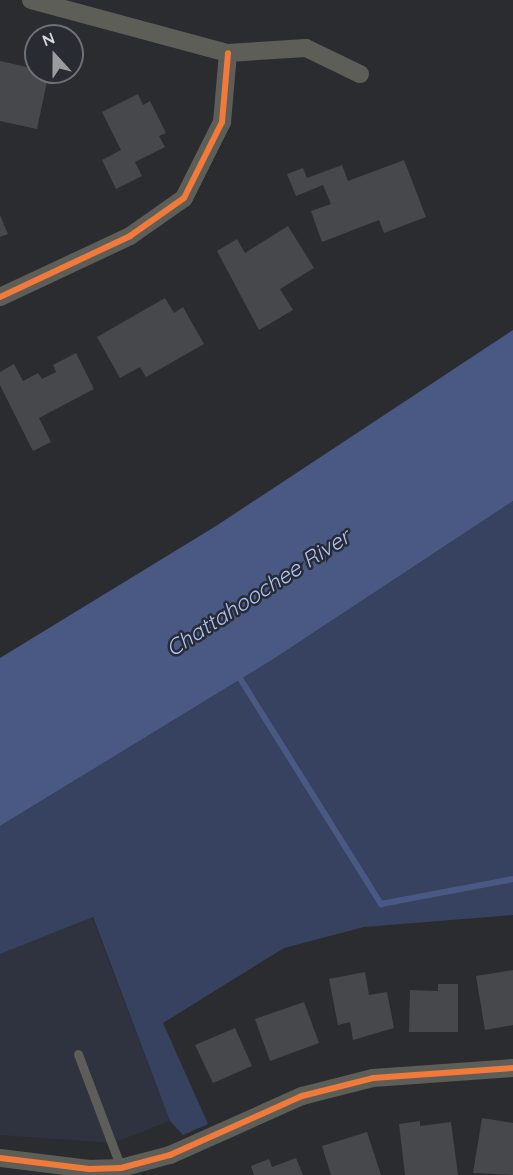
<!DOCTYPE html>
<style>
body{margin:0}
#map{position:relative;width:513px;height:1175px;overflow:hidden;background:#2a2c30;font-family:Quicksand,sans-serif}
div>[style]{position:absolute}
.built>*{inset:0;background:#2e333f}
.green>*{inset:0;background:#374260}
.water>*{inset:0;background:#495984}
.stream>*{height:6px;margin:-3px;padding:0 3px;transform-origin:3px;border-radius:3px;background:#495984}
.building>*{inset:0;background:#47484b}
.lane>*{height:9px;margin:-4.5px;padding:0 4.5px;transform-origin:4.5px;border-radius:4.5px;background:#5e5e59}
.street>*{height:18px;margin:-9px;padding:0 9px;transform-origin:9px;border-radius:9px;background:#5e5e59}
.cycleway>*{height:6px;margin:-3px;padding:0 3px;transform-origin:3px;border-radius:3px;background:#f17a3a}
span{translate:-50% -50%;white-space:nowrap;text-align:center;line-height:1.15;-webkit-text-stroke:5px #282b32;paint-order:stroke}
.water-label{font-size:22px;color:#abc1fc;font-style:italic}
.north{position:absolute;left:24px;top:24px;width:60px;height:60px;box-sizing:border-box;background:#282b32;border:2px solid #6e7076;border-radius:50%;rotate:339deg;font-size:16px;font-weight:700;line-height:24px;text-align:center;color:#d6d8dc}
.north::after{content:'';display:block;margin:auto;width:21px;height:27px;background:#9a9ca0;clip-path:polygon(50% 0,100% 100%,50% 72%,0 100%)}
</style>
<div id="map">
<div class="built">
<i style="clip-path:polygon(92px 917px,170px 1121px,113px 1143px,0 1135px,0 954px)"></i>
</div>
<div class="green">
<i style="clip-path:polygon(513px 501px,513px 915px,364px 927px,284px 948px,163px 1023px,208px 1124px,183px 1135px,170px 1121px,93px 917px,0 954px,0 826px,272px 660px)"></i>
</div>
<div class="water">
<i style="clip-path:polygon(513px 330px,513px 501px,272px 660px,0 826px,0 658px,216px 526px)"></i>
</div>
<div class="stream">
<i style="left:236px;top:672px;width:274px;rotate:58deg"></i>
<i style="left:381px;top:904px;width:134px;rotate:-10.7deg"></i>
</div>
<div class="building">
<i style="clip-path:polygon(0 61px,49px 72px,37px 129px,0 121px)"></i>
<i style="clip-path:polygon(138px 94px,143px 105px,150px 101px,166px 133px,159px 136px,165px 147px,135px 162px,142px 176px,116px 189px,102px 160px,121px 150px,102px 112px)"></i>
<i style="clip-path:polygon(404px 160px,426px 217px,384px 233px,379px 220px,322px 242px,311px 211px,331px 204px,323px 185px,296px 196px,287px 174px,303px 168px,307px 178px,342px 165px,348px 181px)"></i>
<i style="clip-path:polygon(0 215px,8px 234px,0 237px)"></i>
<i style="clip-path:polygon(288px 226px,314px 268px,280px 289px,293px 310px,259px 330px,217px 251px,237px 239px,245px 253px)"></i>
<i style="clip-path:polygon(165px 298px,174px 313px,183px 307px,204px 344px,146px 377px,140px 367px,120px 378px,97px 337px)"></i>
<i style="clip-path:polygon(76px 353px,94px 389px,39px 418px,51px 442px,33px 451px,0 385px,0 372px,14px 364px,23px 381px,38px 373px,42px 379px,56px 372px,53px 365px)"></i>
<i style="clip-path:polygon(513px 970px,513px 1025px,485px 1030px,476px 976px)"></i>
<i style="clip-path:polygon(365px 972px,369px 995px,387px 992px,394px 1028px,353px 1040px,350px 1022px,338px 1025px,329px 979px)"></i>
<i style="clip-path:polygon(438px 984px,458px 984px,458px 1032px,409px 1032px,410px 990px,438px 991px)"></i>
<i style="clip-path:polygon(304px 1002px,319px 1043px,270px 1061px,255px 1019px)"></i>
<i style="clip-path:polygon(235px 1028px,252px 1066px,213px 1083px,195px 1045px)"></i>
<i style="clip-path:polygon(482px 1118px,513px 1123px,513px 1175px,473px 1173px)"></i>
<i style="clip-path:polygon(420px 1121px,420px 1126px,451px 1122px,458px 1175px,405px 1175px,399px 1124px)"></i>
<i style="clip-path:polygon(367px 1132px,381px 1175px,331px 1175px,322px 1146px)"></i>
<i style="clip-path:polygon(296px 1158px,303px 1175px,254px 1175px,251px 1166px,269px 1159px,272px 1167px)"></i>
</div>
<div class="lane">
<i style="left:78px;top:1054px;width:122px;rotate:69.3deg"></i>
</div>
<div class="street">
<i style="left:31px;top:0;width:204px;rotate:15.1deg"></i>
<i style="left:228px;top:53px;width:78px;rotate:-3.7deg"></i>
<i style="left:306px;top:48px;width:60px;rotate:25.7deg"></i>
<i style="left:0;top:297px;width:144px;rotate:-25.1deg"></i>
<i style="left:130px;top:236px;width:66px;rotate:-35.1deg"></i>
<i style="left:184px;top:198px;width:85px;rotate:-63.4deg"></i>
<i style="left:222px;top:122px;width:69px;rotate:-85deg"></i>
<i style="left:0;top:1158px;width:90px;rotate:7deg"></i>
<i style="left:89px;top:1169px;width:32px;rotate:-2deg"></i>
<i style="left:121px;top:1168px;width:51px;rotate:-14.9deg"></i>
<i style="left:170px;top:1155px;width:145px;rotate:-24.1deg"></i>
<i style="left:302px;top:1096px;width:73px;rotate:-14.2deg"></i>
<i style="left:373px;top:1078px;width:140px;rotate:-4.1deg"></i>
</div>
<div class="cycleway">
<i style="left:0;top:297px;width:144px;rotate:-25.1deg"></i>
<i style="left:130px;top:236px;width:66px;rotate:-35.1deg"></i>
<i style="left:184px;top:198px;width:85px;rotate:-63.4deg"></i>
<i style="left:222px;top:122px;width:69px;rotate:-85deg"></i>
<i style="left:0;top:1158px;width:90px;rotate:7deg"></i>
<i style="left:89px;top:1169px;width:32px;rotate:-2deg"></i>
<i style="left:121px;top:1168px;width:51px;rotate:-14.9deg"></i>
<i style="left:170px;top:1155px;width:145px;rotate:-24.1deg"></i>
<i style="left:302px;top:1096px;width:73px;rotate:-14.2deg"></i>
<i style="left:373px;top:1078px;width:140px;rotate:-4.1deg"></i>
</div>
<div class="water-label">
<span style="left:258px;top:593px;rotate:-33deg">Chattahoochee River</span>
</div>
<div class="north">N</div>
</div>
